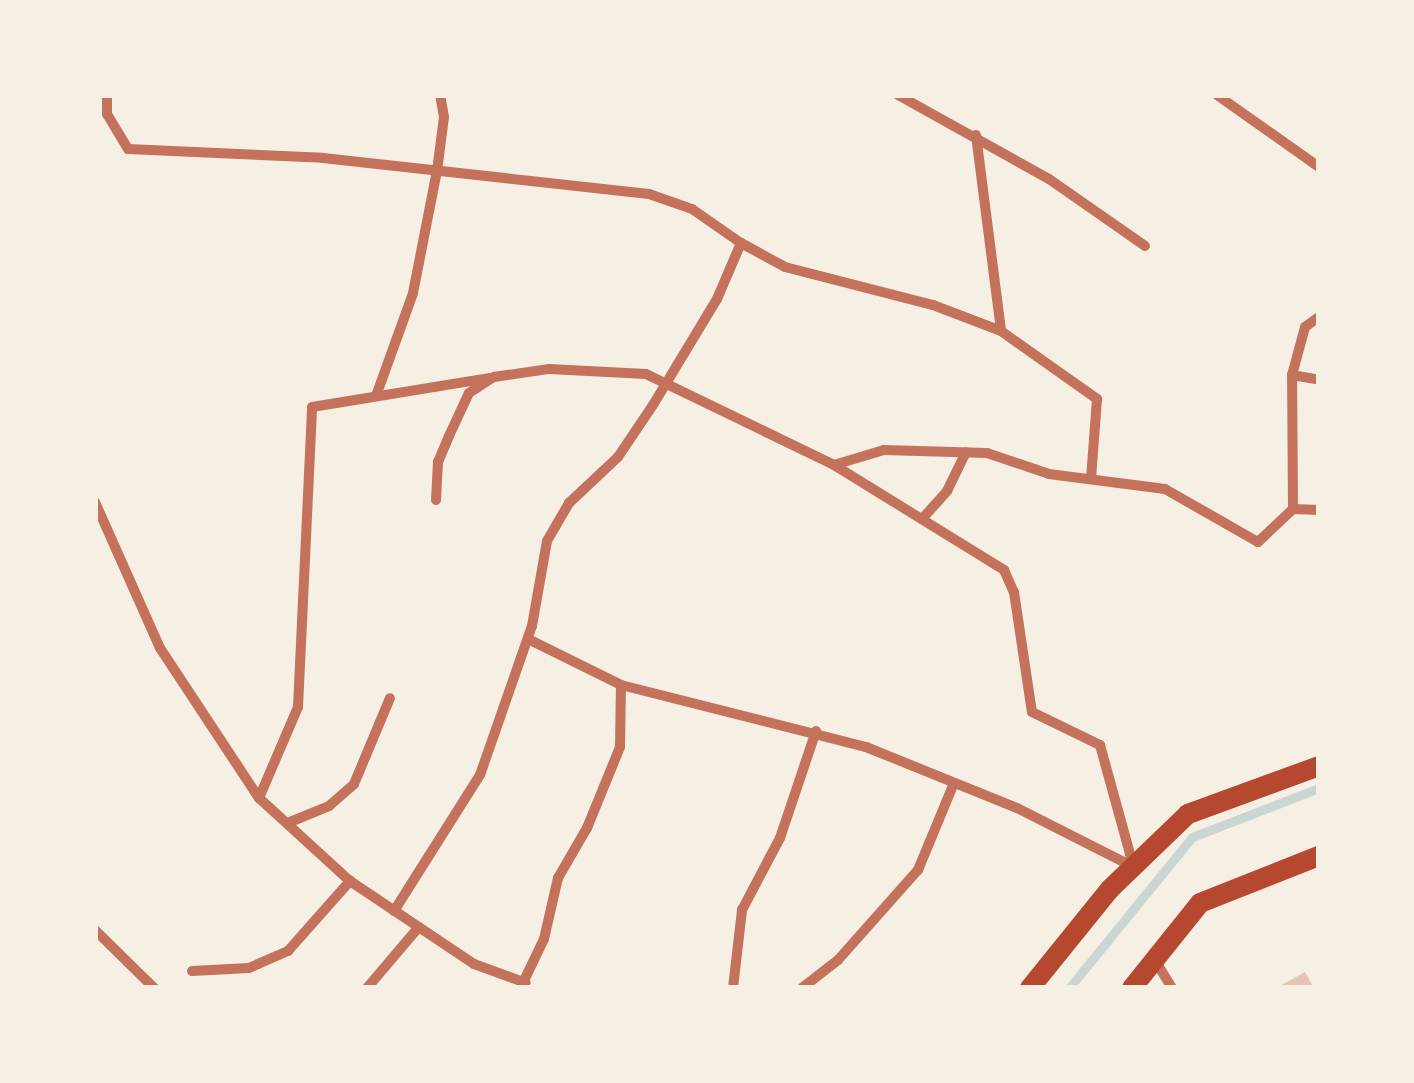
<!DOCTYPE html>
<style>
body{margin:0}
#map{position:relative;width:1414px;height:1083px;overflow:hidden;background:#f6efe4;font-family:Roboto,sans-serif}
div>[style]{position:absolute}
.stream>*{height:9px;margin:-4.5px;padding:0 4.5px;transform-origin:4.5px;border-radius:4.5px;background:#c9d6d2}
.building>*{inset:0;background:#e6c5b7}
.minor>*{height:10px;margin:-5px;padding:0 5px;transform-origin:5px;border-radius:5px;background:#c5725c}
.secondary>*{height:20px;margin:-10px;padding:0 10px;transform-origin:10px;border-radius:10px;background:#b5482f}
span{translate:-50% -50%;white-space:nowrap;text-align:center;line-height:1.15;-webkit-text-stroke:8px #f6efe4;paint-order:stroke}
.frame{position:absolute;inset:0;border:98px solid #f6efe4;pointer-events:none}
</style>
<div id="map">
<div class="stream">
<i style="left:1069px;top:988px;width:195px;rotate:-50.8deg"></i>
<i style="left:1192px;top:837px;width:136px;rotate:-21.1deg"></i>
</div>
<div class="building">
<i style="clip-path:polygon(1305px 972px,1314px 988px,1276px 988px)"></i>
</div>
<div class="minor">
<i style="left:107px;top:95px;width:19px;rotate:90deg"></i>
<i style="left:107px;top:114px;width:41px;rotate:59deg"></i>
<i style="left:128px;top:149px;width:195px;rotate:2.6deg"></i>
<i style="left:323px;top:158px;width:328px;rotate:6.3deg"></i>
<i style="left:649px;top:194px;width:46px;rotate:19.2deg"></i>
<i style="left:692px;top:209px;width:60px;rotate:34.8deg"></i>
<i style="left:898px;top:95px;width:173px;rotate:29.1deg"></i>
<i style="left:1049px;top:179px;width:117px;rotate:34.9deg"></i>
<i style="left:1217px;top:95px;width:125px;rotate:35.2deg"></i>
<i style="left:976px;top:135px;width:198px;rotate:82.7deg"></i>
<i style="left:1292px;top:375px;width:27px;rotate:10deg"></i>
<i style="left:376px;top:396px;width:109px;rotate:-70.2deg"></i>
<i style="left:413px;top:293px;width:124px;rotate:-78.9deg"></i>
<i style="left:437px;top:171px;width:54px;rotate:-82.6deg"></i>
<i style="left:444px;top:117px;width:22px;rotate:-100deg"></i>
<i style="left:834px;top:465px;width:200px;rotate:31.7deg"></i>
<i style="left:1004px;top:570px;width:24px;rotate:66deg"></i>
<i style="left:1014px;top:592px;width:121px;rotate:81.5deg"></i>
<i style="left:1032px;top:712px;width:76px;rotate:25.9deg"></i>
<i style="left:1100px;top:745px;width:124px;rotate:74.6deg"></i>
<i style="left:436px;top:500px;width:38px;rotate:-87deg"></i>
<i style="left:438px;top:462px;width:28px;rotate:-67deg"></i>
<i style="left:449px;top:436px;width:47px;rotate:-65.1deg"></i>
<i style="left:469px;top:393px;width:30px;rotate:-33deg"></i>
<i style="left:494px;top:377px;width:56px;rotate:-8.3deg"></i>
<i style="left:549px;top:369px;width:97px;rotate:3deg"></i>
<i style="left:646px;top:374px;width:209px;rotate:25.8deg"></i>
<i style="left:834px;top:465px;width:52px;rotate:-16.7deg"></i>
<i style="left:884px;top:450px;width:103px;rotate:1.7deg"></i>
<i style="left:987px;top:453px;width:65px;rotate:18.7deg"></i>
<i style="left:1049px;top:474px;width:117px;rotate:7.4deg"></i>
<i style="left:1165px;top:489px;width:107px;rotate:29.7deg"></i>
<i style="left:1258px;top:542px;width:48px;rotate:-43.3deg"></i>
<i style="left:1293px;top:509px;width:134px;rotate:-90.4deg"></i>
<i style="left:1292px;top:375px;width:50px;rotate:-74.8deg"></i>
<i style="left:1305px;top:327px;width:17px;rotate:-36deg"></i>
<i style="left:95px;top:502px;width:160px;rotate:66deg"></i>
<i style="left:160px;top:648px;width:180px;rotate:56.6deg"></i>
<i style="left:259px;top:798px;width:123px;rotate:42.4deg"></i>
<i style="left:350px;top:881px;width:149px;rotate:33.8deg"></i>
<i style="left:474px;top:964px;width:55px;rotate:20.1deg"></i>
<i style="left:1293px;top:509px;width:26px;rotate:2deg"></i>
<i style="left:922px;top:519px;width:38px;rotate:-48deg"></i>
<i style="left:947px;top:491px;width:43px;rotate:-64deg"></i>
<i style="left:528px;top:639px;width:104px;rotate:26.3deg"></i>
<i style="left:621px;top:685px;width:253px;rotate:14.2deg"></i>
<i style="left:866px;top:747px;width:163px;rotate:22deg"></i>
<i style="left:1017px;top:808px;width:129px;rotate:26.8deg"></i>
<i style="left:259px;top:798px;width:99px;rotate:-66.8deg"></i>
<i style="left:298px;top:707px;width:300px;rotate:-87.3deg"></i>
<i style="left:312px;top:407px;width:179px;rotate:-9.3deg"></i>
<i style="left:290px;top:822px;width:42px;rotate:-22.3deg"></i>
<i style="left:329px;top:806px;width:33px;rotate:-41deg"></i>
<i style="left:354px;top:784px;width:93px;rotate:-67.3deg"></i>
<i style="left:394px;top:911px;width:161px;rotate:-57.7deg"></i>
<i style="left:480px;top:775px;width:158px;rotate:-70.8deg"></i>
<i style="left:532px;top:626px;width:86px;rotate:-80deg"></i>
<i style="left:547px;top:541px;width:44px;rotate:-59.9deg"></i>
<i style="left:569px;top:503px;width:67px;rotate:-43.2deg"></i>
<i style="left:618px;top:457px;width:63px;rotate:-56.1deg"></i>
<i style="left:653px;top:405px;width:124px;rotate:-58.9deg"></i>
<i style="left:717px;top:299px;width:61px;rotate:-66.8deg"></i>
<i style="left:741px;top:243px;width:50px;rotate:28.6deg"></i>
<i style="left:785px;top:267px;width:153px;rotate:14.4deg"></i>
<i style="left:933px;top:305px;width:73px;rotate:20.9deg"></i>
<i style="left:1001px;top:331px;width:118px;rotate:35.3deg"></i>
<i style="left:1097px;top:399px;width:79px;rotate:94.3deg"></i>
<i style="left:95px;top:930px;width:83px;rotate:44.5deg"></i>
<i style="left:1154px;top:959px;width:34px;rotate:58deg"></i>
<i style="left:192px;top:971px;width:57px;rotate:-3deg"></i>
<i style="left:249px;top:968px;width:43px;rotate:-23.6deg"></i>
<i style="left:288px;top:951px;width:94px;rotate:-48.5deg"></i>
<i style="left:521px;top:987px;width:53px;rotate:-64.4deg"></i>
<i style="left:544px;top:939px;width:63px;rotate:-77.1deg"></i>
<i style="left:558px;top:878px;width:58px;rotate:-59.9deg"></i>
<i style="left:587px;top:828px;width:87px;rotate:-67.8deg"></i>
<i style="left:620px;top:747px;width:62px;rotate:-89.1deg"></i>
<i style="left:367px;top:988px;width:80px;rotate:-49.6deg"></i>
<i style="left:733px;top:988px;width:79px;rotate:-83.4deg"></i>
<i style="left:742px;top:910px;width:81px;rotate:-62.2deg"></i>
<i style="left:780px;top:838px;width:113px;rotate:-71.4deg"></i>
<i style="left:802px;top:988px;width:46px;rotate:-37.9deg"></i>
<i style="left:838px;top:960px;width:120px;rotate:-48.4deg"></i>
<i style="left:918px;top:870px;width:94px;rotate:-67.5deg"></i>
</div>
<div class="secondary">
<i style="left:1030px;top:988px;width:127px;rotate:-51.1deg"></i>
<i style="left:1110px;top:889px;width:108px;rotate:-43.9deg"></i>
<i style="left:1188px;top:814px;width:140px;rotate:-20.1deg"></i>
<i style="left:1132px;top:988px;width:109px;rotate:-51.3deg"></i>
<i style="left:1200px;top:903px;width:128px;rotate:-21.6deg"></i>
</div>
<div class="frame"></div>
</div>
